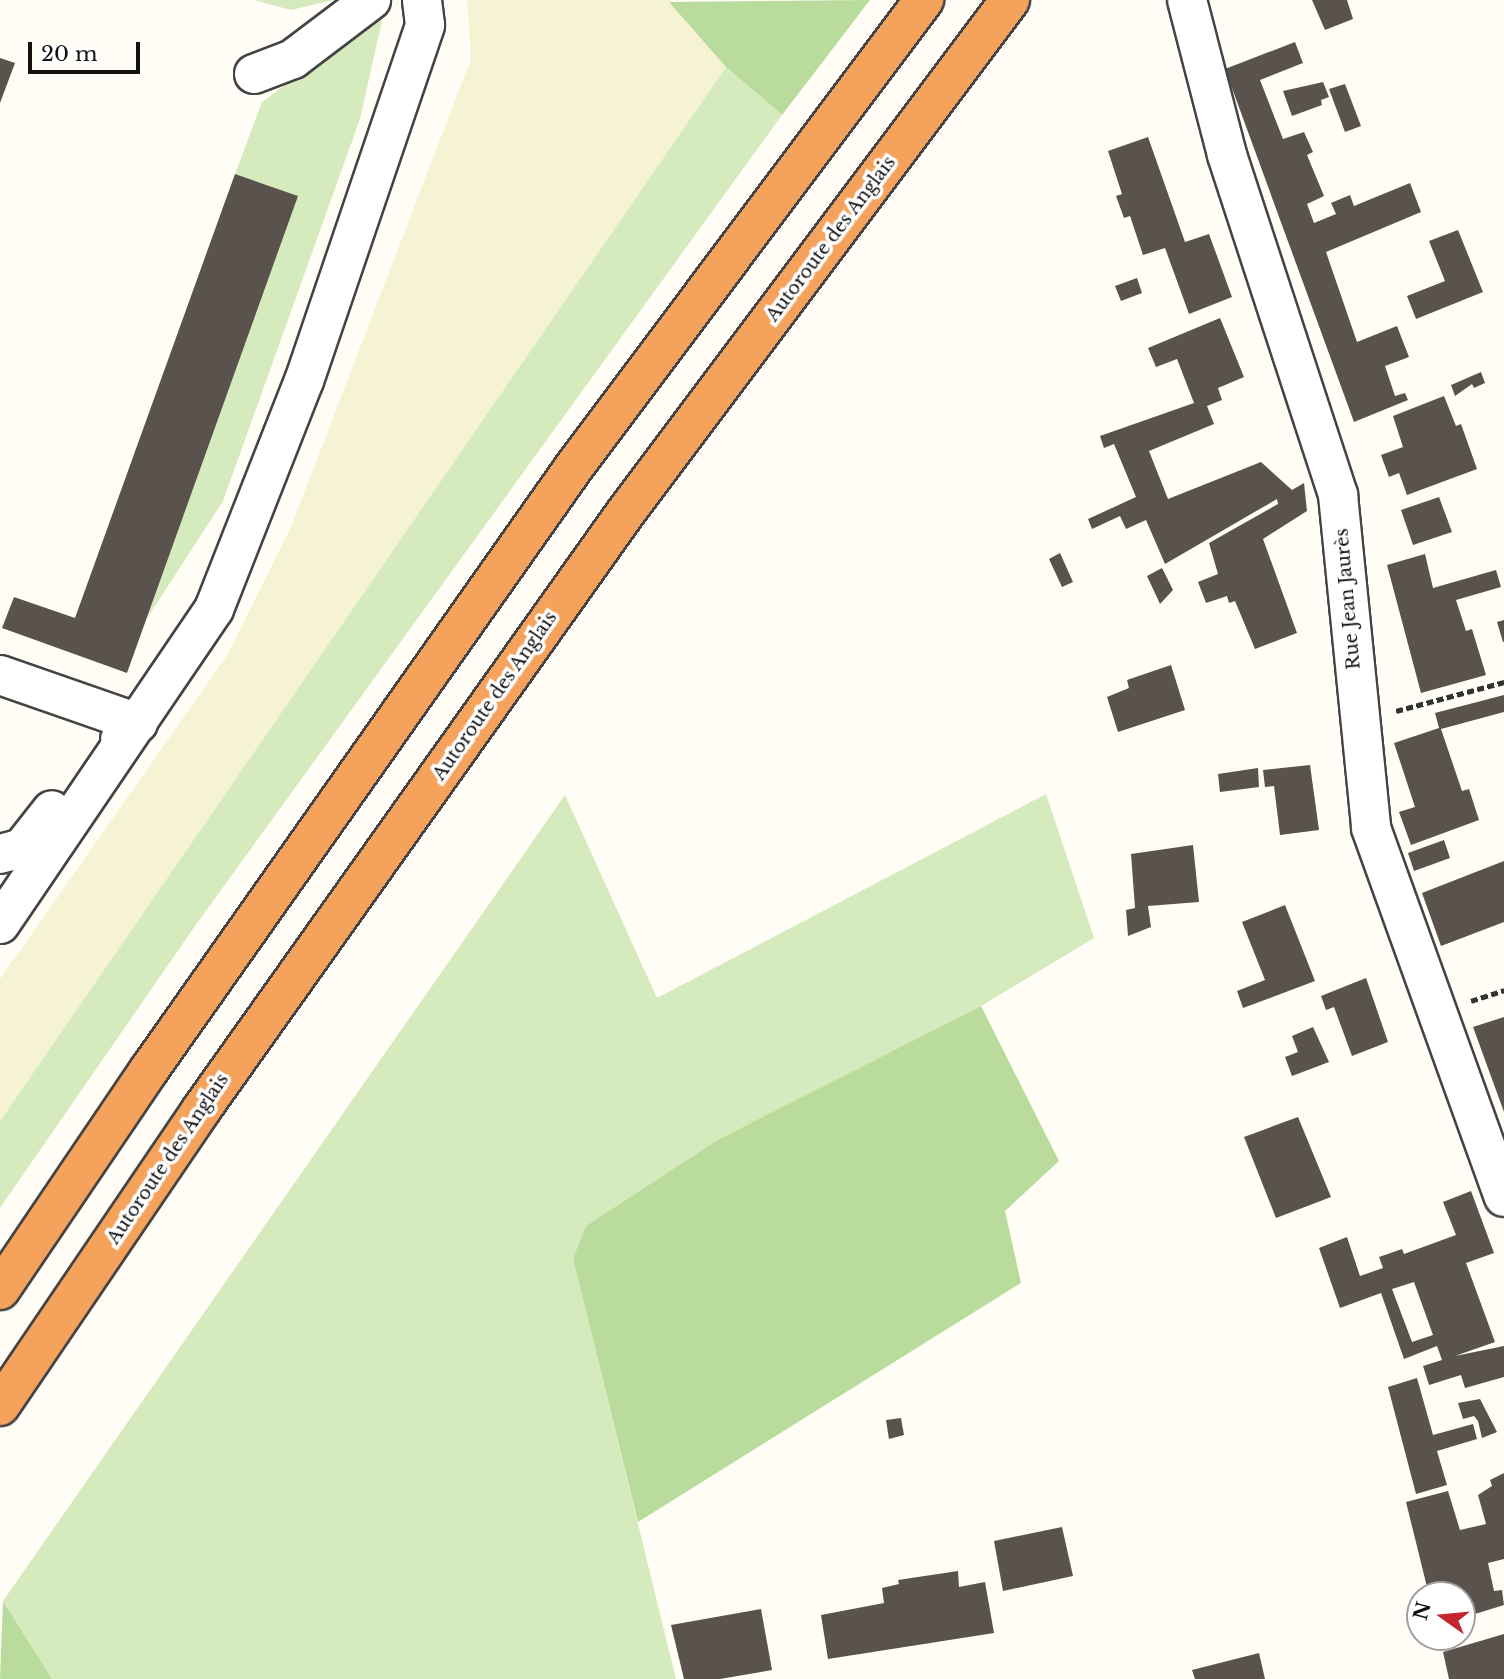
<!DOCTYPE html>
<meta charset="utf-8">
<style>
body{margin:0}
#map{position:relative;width:1504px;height:1679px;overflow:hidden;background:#fffdf5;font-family:"Libre Baskerville",serif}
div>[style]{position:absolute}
.farmland>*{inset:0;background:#f6f3d4}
.green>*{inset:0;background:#d5ebbd}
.forest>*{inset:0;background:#b9dc9c}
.building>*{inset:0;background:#5a524d}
.path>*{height:4.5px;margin-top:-2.25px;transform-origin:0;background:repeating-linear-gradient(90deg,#333 0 7px,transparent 0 10.5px)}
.roads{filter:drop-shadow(2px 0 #444) drop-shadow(-2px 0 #444) drop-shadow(0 2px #444) drop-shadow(0 -2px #444)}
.minor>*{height:38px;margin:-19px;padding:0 19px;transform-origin:19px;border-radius:19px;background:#fff}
.highway>*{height:38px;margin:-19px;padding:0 19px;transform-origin:19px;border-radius:19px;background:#f5a25d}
span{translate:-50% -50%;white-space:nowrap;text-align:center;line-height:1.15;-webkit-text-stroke:7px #fff;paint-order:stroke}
.street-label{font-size:18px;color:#111}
.north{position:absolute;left:1406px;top:1581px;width:70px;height:70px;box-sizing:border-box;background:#fff;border:2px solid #a0a0a0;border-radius:50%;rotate:285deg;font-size:19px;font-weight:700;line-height:28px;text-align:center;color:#111}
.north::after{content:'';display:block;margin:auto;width:24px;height:32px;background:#c4262e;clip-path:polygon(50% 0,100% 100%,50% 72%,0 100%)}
.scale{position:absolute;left:28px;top:42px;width:112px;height:32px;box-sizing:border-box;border:4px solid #111;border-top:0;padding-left:9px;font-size:21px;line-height:24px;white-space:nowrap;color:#111;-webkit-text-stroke:5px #fff;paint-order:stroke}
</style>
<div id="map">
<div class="farmland">
<i style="clip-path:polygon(467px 0,670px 0,726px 67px,0 1121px,0 979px,228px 654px,291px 527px,471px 59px)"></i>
</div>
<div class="green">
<i style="clip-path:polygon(254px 0,334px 0,291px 10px)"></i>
<i style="clip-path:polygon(375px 19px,382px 21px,360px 119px,223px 501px,146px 620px,297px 196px,235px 174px,262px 102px)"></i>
<i style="clip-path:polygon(726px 67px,782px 115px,195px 926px,0 1208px,0 1121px)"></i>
<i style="clip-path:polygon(1046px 794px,1094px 938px,981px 1006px,721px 1138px,573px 1259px,676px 1679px,52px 1679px,3px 1601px,565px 795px,657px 998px)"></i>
</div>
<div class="forest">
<i style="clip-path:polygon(870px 0,782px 115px,726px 67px,669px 2px)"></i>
<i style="clip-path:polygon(981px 1006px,1059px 1161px,1005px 1211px,1021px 1283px,638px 1522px,573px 1259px,586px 1226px,721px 1138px)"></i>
<i style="clip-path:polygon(3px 1601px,52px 1679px,0 1679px)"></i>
</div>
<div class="building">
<i style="clip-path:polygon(1312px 0,1347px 0,1353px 19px,1325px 30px)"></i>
<i style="clip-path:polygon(1295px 42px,1303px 63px,1260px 80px,1283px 139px,1304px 132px,1313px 152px,1307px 155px,1324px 196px,1307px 204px,1314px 223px,1336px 214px,1331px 203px,1350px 195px,1354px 206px,1410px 183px,1421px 212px,1326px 252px,1357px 342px,1397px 326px,1409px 357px,1385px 366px,1395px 396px,1405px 393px,1408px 400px,1354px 422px,1225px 69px)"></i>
<i style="clip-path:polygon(0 58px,15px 63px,0 103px)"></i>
<i style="clip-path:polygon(1323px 82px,1329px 97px,1321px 100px,1322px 105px,1292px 116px,1283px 91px)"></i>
<i style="clip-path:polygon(1345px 84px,1361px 126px,1345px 132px,1329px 89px)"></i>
<i style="clip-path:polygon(1148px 137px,1185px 242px,1209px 234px,1232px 297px,1189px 314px,1165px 248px,1143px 255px,1130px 216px,1124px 218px,1116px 196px,1122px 194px,1108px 151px)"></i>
<i style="clip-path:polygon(235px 174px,298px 196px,127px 673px,2px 628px,14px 597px,75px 618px)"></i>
<i style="clip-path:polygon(1458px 230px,1483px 292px,1416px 319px,1407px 296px,1445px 281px,1429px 241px)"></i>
<i style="clip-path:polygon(1137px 278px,1142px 293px,1121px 301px,1115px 286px)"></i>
<i style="clip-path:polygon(1220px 318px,1244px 377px,1218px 388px,1222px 400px,1207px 406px,1214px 424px,1149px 451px,1168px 499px,1261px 462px,1292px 490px,1304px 483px,1307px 511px,1263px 539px,1297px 633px,1255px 649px,1235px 601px,1229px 603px,1227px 596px,1206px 603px,1198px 582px,1218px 574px,1209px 543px,1278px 504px,1277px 499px,1165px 564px,1146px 520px,1126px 529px,1120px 516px,1092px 529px,1088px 519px,1136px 497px,1114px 444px,1104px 448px,1100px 436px,1194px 403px,1177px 359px,1156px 367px,1148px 348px)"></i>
<i style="clip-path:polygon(1481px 372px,1485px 383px,1474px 388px,1472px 384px,1455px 396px,1451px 385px)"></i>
<i style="clip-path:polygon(1444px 396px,1456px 426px,1461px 424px,1477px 469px,1407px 495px,1399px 473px,1389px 477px,1381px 455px,1403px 447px,1393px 416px)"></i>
<i style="clip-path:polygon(1439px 497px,1452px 532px,1413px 545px,1401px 510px)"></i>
<i style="clip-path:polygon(1060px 553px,1073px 582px,1062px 587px,1049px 559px)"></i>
<i style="clip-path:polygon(1425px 554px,1433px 588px,1496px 570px,1501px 587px,1456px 600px,1466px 631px,1472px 629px,1486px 675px,1421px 693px,1387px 565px)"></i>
<i style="clip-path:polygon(1162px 568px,1173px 590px,1160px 604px,1147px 576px)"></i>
<i style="clip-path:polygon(1504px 620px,1504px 642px,1503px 642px,1497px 622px)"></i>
<i style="clip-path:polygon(1171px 665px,1185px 710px,1118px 732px,1107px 697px,1129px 688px,1127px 680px)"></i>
<i style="clip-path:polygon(1504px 695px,1504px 712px,1441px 729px,1462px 791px,1469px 789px,1479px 820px,1411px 845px,1399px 812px,1415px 807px,1394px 743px,1439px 728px,1435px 713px)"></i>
<i style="clip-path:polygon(1310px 765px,1319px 830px,1280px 835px,1274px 786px,1265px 787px,1263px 770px)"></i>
<i style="clip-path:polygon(1258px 768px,1259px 787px,1220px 792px,1218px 774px)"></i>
<i style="clip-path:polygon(1444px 840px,1450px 858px,1414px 871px,1408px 853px)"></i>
<i style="clip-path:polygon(1193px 845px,1199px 902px,1148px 906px,1151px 927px,1128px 936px,1126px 910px,1135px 908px,1131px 854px)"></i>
<i style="clip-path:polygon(1504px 861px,1504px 922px,1441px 946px,1422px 893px)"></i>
<i style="clip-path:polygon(1285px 905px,1315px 981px,1243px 1008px,1237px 991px,1265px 980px,1242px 922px)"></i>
<i style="clip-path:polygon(1366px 978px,1388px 1042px,1352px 1056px,1334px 1007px,1326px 1010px,1321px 996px)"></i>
<i style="clip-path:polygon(1504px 1017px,1504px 1112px,1473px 1027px)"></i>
<i style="clip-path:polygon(1313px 1027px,1329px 1062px,1292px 1076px,1285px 1057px,1298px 1052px,1292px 1036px)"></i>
<i style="clip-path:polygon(1298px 1117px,1331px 1197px,1276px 1218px,1244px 1137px)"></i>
<i style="clip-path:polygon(evenodd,1471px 1191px,1494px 1253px,1466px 1263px,1495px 1342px,1455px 1356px,1504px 1346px,1504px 1377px,1465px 1388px,1461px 1375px,1429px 1385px,1423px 1366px,1442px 1360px,1437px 1346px,1404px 1359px,1381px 1293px,1340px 1308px,1319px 1248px,1347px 1237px,1360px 1276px,1383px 1268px,1379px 1257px,1402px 1249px,1404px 1254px,1456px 1235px,1443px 1202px,1471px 1191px,1414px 1282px,1433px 1335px,1412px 1342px,1392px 1289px,1414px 1282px)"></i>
<i style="clip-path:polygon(1417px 1378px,1433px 1435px,1473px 1424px,1477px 1439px,1437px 1451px,1447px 1485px,1416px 1494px,1388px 1387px)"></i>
<i style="clip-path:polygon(1480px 1399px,1497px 1432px,1482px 1438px,1478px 1421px,1474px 1416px,1463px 1419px,1458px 1403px)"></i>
<i style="clip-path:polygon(901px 1418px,904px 1435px,889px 1439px,886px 1420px)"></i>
<i style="clip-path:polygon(1504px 1473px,1504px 1559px,1488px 1563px,1494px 1591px,1502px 1590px,1504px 1605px,1462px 1618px,1462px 1595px,1429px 1595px,1406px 1502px,1448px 1491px,1460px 1530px,1486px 1524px,1478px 1495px,1492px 1486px,1490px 1480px)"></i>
<i style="clip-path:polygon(1062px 1527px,1073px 1576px,1003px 1591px,994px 1541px)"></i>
<i style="clip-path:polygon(958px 1571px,959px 1587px,985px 1582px,994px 1633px,828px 1659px,821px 1615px,884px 1603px,882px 1588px,899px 1584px,898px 1580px)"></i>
<i style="clip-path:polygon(761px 1609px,772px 1670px,720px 1679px,684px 1679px,671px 1625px)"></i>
<i style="clip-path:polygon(1504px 1634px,1504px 1679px,1449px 1679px,1443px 1652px)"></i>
<i style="clip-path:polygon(1259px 1653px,1265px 1679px,1195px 1679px,1192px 1670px)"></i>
</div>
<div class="path">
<i style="left:1396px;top:711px;width:112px;rotate:-15deg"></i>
<i style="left:1471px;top:1001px;width:35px;rotate:-18deg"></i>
</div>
<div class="roads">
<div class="minor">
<i style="left:1187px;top:0;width:160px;rotate:75.5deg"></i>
<i style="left:1227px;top:155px;width:358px;rotate:71.9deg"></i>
<i style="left:1338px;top:495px;width:335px;rotate:84.3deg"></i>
<i style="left:1371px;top:828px;width:392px;rotate:70.2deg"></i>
<i style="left:254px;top:74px;width:42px;rotate:-21deg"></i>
<i style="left:293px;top:59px;width:98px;rotate:-37.1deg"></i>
<i style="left:0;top:675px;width:146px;rotate:19.2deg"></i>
<i style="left:138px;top:723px;width:24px;rotate:138deg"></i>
<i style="left:0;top:854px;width:23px;rotate:-15deg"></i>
<i style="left:22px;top:848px;width:48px;rotate:-51.7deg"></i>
<i style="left:0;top:924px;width:381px;rotate:-55.8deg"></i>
<i style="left:214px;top:609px;width:245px;rotate:-68.5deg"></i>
<i style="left:304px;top:381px;width:376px;rotate:-71.2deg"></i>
<i style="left:425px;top:25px;width:25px;rotate:-97deg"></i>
</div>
<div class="highway">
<i style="left:0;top:1290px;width:266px;rotate:-55.9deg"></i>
<i style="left:149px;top:1070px;width:738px;rotate:-54.82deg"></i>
<i style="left:574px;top:467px;width:584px;rotate:-53.15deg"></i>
<i style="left:0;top:1406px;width:358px;rotate:-55.8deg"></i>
<i style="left:201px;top:1110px;width:734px;rotate:-54.6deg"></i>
<i style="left:626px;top:512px;width:640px;rotate:-53.13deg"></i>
</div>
</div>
<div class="street-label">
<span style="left:831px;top:239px;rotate:-53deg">Autoroute des Anglais</span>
<span style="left:1348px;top:599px;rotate:-95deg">Rue Jean Jaurès</span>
<span style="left:495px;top:696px;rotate:-55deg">Autoroute des Anglais</span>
<span style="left:168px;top:1159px;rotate:-56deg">Autoroute des Anglais</span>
</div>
<div class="north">N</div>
<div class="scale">20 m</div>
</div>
